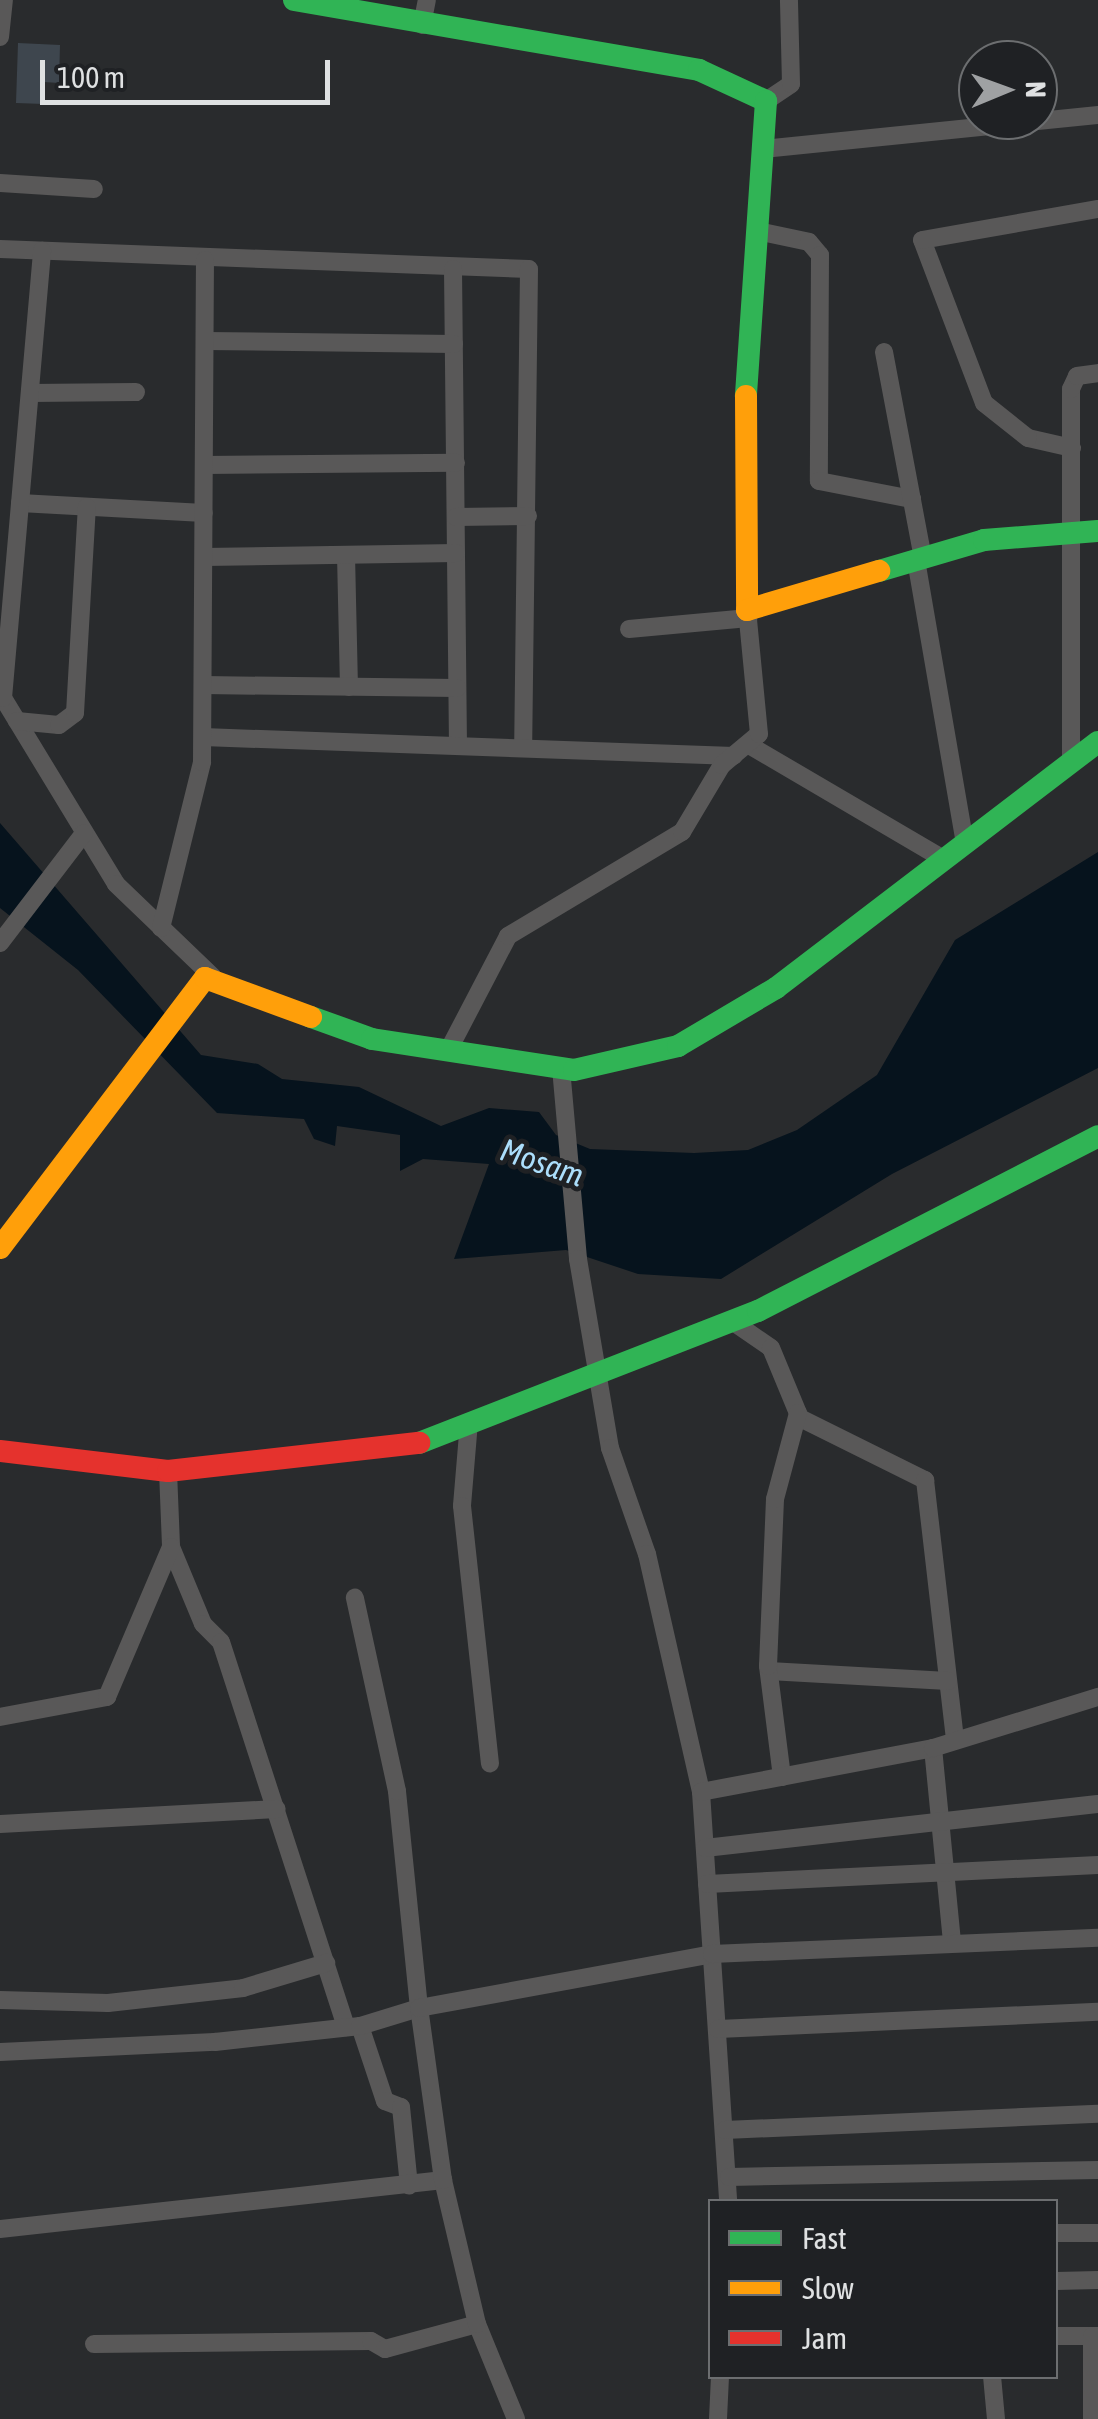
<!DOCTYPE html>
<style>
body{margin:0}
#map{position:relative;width:1098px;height:2419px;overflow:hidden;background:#292b2d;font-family:"Asap Condensed",sans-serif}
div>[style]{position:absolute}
.water>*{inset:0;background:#06131d}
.building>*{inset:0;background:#3e464e}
.street>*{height:18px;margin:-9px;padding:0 9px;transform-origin:9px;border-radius:9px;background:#595858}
.fast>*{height:22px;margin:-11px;padding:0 11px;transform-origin:11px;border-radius:11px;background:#30b455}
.slow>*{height:22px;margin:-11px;padding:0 11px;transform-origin:11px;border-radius:11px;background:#ff9f0a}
.jam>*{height:22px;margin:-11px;padding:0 11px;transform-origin:11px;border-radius:11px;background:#e5322d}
span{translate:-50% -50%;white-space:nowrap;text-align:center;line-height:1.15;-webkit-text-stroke:10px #1f2124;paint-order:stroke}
.water-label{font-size:32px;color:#acdefb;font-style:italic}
.legend{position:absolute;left:708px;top:2199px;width:350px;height:180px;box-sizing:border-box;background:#1f2124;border:2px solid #6c6e70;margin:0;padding:12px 18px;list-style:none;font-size:30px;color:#dfe1e2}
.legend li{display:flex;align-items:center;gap:20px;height:50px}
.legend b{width:50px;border:2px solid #6c6e70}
.north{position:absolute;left:958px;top:40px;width:100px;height:100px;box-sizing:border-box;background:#1f2124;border:2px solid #6c6e70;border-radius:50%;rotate:89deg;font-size:28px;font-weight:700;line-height:40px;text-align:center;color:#dfe1e2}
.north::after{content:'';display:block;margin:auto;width:35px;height:45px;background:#9fa1a3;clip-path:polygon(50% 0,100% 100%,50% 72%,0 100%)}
.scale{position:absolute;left:40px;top:60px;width:290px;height:45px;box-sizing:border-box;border:5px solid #dfe1e2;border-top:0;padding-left:12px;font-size:30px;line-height:35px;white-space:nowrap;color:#dfe1e2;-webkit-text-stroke:8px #1f2124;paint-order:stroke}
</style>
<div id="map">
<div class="water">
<i style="clip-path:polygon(0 823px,201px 1055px,258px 1064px,282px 1079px,359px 1087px,441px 1126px,489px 1108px,539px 1112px,556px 1135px,590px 1149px,694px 1153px,748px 1150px,797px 1130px,877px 1075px,955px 940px,1098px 852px,1098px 1068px,892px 1174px,721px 1279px,638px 1274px,566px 1250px,454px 1259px,489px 1164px,423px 1159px,400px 1171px,400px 1135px,337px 1126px,335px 1146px,314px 1139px,304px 1119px,217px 1113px,78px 970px,0 908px)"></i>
</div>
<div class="building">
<i style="clip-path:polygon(18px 43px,60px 45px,59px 83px,44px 82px,44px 104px,16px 103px)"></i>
</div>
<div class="street">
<i style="left:422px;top:25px;width:25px;rotate:-79deg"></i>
<i style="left:0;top:37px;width:37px;rotate:-84deg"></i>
<i style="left:766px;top:101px;width:30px;rotate:-34deg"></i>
<i style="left:791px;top:84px;width:84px;rotate:-91.4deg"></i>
<i style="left:763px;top:149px;width:337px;rotate:-5.8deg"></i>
<i style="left:0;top:183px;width:94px;rotate:3.7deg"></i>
<i style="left:757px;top:231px;width:53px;rotate:11.9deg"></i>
<i style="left:809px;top:242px;width:17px;rotate:50deg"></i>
<i style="left:820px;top:255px;width:226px;rotate:90.3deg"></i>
<i style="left:819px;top:481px;width:95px;rotate:11deg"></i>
<i style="left:0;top:249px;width:529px;rotate:2.17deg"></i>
<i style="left:529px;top:269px;width:476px;rotate:90.7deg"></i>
<i style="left:453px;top:269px;width:474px;rotate:89.4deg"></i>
<i style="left:205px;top:341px;width:249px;rotate:0.7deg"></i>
<i style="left:884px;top:352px;width:210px;rotate:79.3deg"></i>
<i style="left:30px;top:393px;width:106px;rotate:-0.5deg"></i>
<i style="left:1072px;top:448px;width:45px;rotate:-167.2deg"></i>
<i style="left:1028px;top:438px;width:56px;rotate:-141.5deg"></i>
<i style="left:984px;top:403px;width:174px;rotate:-110.8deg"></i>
<i style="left:922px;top:240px;width:179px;rotate:-10deg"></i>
<i style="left:204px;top:465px;width:252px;rotate:-0.5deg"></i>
<i style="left:20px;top:503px;width:184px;rotate:3.1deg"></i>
<i style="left:456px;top:517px;width:72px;rotate:-0.8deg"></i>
<i style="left:346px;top:555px;width:132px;rotate:88.7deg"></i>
<i style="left:204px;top:557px;width:252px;rotate:-0.9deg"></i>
<i style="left:916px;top:560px;width:289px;rotate:80.2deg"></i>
<i style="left:629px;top:629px;width:120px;rotate:-5.3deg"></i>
<i style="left:203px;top:685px;width:254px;rotate:0.7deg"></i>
<i style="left:0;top:693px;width:223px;rotate:58.7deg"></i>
<i style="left:116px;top:884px;width:134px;rotate:43.8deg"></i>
<i style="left:3px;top:698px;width:449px;rotate:-85deg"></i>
<i style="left:17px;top:721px;width:42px;rotate:5.4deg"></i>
<i style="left:59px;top:725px;width:20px;rotate:-37deg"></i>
<i style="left:75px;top:713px;width:206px;rotate:-86.7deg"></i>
<i style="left:203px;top:737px;width:531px;rotate:2.05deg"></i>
<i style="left:749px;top:745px;width:227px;rotate:30.4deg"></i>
<i style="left:1071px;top:762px;width:373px;rotate:-90deg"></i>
<i style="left:1071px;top:389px;width:14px;rotate:-65deg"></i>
<i style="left:1077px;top:376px;width:21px;rotate:-8deg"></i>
<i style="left:161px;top:928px;width:171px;rotate:-76.1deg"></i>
<i style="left:202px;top:762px;width:502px;rotate:-89.66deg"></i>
<i style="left:0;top:943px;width:138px;rotate:-52.6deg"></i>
<i style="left:448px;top:1051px;width:130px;rotate:-62.4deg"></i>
<i style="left:508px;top:936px;width:203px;rotate:-30.9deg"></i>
<i style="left:682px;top:832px;width:78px;rotate:-59.2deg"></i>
<i style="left:722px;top:765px;width:48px;rotate:-40deg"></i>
<i style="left:759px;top:734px;width:125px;rotate:-95.5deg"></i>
<i style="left:561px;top:1068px;width:192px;rotate:84.9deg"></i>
<i style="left:578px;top:1259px;width:192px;rotate:80.4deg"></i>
<i style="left:610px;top:1448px;width:112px;rotate:70.8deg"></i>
<i style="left:647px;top:1554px;width:244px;rotate:77.2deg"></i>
<i style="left:701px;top:1792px;width:411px;rotate:86.2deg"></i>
<i style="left:732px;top:1321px;width:47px;rotate:34.7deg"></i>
<i style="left:771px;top:1348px;width:76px;rotate:67.5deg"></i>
<i style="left:800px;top:1418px;width:140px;rotate:26.4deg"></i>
<i style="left:925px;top:1480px;width:262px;rotate:83.4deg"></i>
<i style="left:469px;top:1422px;width:84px;rotate:94.8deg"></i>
<i style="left:462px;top:1506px;width:259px;rotate:83.8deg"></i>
<i style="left:168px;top:1471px;width:76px;rotate:87.7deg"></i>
<i style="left:171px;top:1547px;width:83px;rotate:67.4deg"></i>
<i style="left:203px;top:1624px;width:25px;rotate:45deg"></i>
<i style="left:221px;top:1642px;width:405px;rotate:72deg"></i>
<i style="left:769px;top:1671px;width:179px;rotate:3.2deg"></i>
<i style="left:0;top:1717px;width:109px;rotate:-10.6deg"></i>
<i style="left:107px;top:1697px;width:163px;rotate:-66.9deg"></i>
<i style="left:933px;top:1748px;width:195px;rotate:84.4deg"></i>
<i style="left:782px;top:1777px;width:112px;rotate:-97.2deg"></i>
<i style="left:768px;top:1666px;width:167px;rotate:-87.6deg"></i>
<i style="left:775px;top:1499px;width:89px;rotate:-75deg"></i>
<i style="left:701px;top:1792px;width:236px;rotate:-10.7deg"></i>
<i style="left:933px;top:1748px;width:173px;rotate:-17.2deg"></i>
<i style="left:0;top:1824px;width:277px;rotate:-3.1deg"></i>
<i style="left:705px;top:1848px;width:395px;rotate:-6.4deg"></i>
<i style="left:707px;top:1884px;width:391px;rotate:-2.8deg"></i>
<i style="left:0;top:2000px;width:108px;rotate:1.6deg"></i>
<i style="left:108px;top:2003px;width:136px;rotate:-6.3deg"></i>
<i style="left:243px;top:1988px;width:87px;rotate:-16.8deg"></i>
<i style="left:360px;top:2026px;width:79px;rotate:71.6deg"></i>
<i style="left:385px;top:2101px;width:17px;rotate:21deg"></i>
<i style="left:401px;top:2107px;width:79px;rotate:84.2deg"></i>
<i style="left:718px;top:2029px;width:380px;rotate:-2.6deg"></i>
<i style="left:0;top:2052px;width:215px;rotate:-2.7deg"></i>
<i style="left:215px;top:2042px;width:146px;rotate:-6.3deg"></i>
<i style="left:360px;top:2026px;width:62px;rotate:-17deg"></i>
<i style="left:419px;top:2008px;width:218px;rotate:-95.8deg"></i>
<i style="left:397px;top:1791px;width:198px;rotate:-102.3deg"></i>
<i style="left:725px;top:2130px;width:373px;rotate:-2.5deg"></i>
<i style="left:729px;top:2177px;width:369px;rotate:-1.1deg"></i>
<i style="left:0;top:2229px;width:446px;rotate:-6.3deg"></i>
<i style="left:1056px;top:2233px;width:42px"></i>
<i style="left:1056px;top:2281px;width:42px;rotate:-1.4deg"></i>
<i style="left:1056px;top:2336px;width:42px"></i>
<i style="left:1092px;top:2336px;width:83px;rotate:90deg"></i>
<i style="left:94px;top:2344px;width:277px;rotate:-0.6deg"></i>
<i style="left:371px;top:2341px;width:16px;rotate:30deg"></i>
<i style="left:385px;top:2349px;width:95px;rotate:-15.2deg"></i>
<i style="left:992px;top:2376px;width:43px;rotate:84.7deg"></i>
<i style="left:516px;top:2419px;width:103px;rotate:-112.3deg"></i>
<i style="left:477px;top:2324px;width:148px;rotate:-103.3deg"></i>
<i style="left:443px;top:2180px;width:174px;rotate:-97.9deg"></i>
<i style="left:419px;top:2008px;width:298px;rotate:-10.4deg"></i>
<i style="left:712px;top:1954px;width:386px;rotate:-2.4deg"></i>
<i style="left:718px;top:2419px;width:43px;rotate:-87.3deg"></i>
</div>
<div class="fast">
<i style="left:294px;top:0;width:411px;rotate:9.8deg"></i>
<i style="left:699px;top:70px;width:74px;rotate:24.8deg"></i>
<i style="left:766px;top:101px;width:296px;rotate:93.9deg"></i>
<i style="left:879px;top:571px;width:109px;rotate:-16.4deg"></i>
<i style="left:984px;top:540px;width:114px;rotate:-4.5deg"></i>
<i style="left:311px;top:1017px;width:65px;rotate:19.8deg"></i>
<i style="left:372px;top:1039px;width:204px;rotate:8.7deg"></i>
<i style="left:574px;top:1070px;width:107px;rotate:-13deg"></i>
<i style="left:678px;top:1046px;width:114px;rotate:-30.6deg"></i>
<i style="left:776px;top:988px;width:405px;rotate:-37.4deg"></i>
<i style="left:419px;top:1443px;width:364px;rotate:-21.3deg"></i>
<i style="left:758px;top:1311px;width:382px;rotate:-27.2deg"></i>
</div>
<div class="slow">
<i style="left:746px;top:396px;width:214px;rotate:89.7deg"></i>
<i style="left:747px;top:610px;width:138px;rotate:-16.5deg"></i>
<i style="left:0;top:1248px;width:339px;rotate:-52.8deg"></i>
<i style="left:205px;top:978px;width:113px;rotate:20.2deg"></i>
</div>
<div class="jam">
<i style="left:0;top:1451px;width:169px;rotate:6.8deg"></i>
<i style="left:168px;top:1471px;width:253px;rotate:-6.4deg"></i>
</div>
<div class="water-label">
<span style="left:542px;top:1163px;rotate:19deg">Mosam</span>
</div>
<ul class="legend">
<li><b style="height:12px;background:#30b455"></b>Fast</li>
<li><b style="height:12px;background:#ff9f0a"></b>Slow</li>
<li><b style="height:12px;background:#e5322d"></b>Jam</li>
</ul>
<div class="north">N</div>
<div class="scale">100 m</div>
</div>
